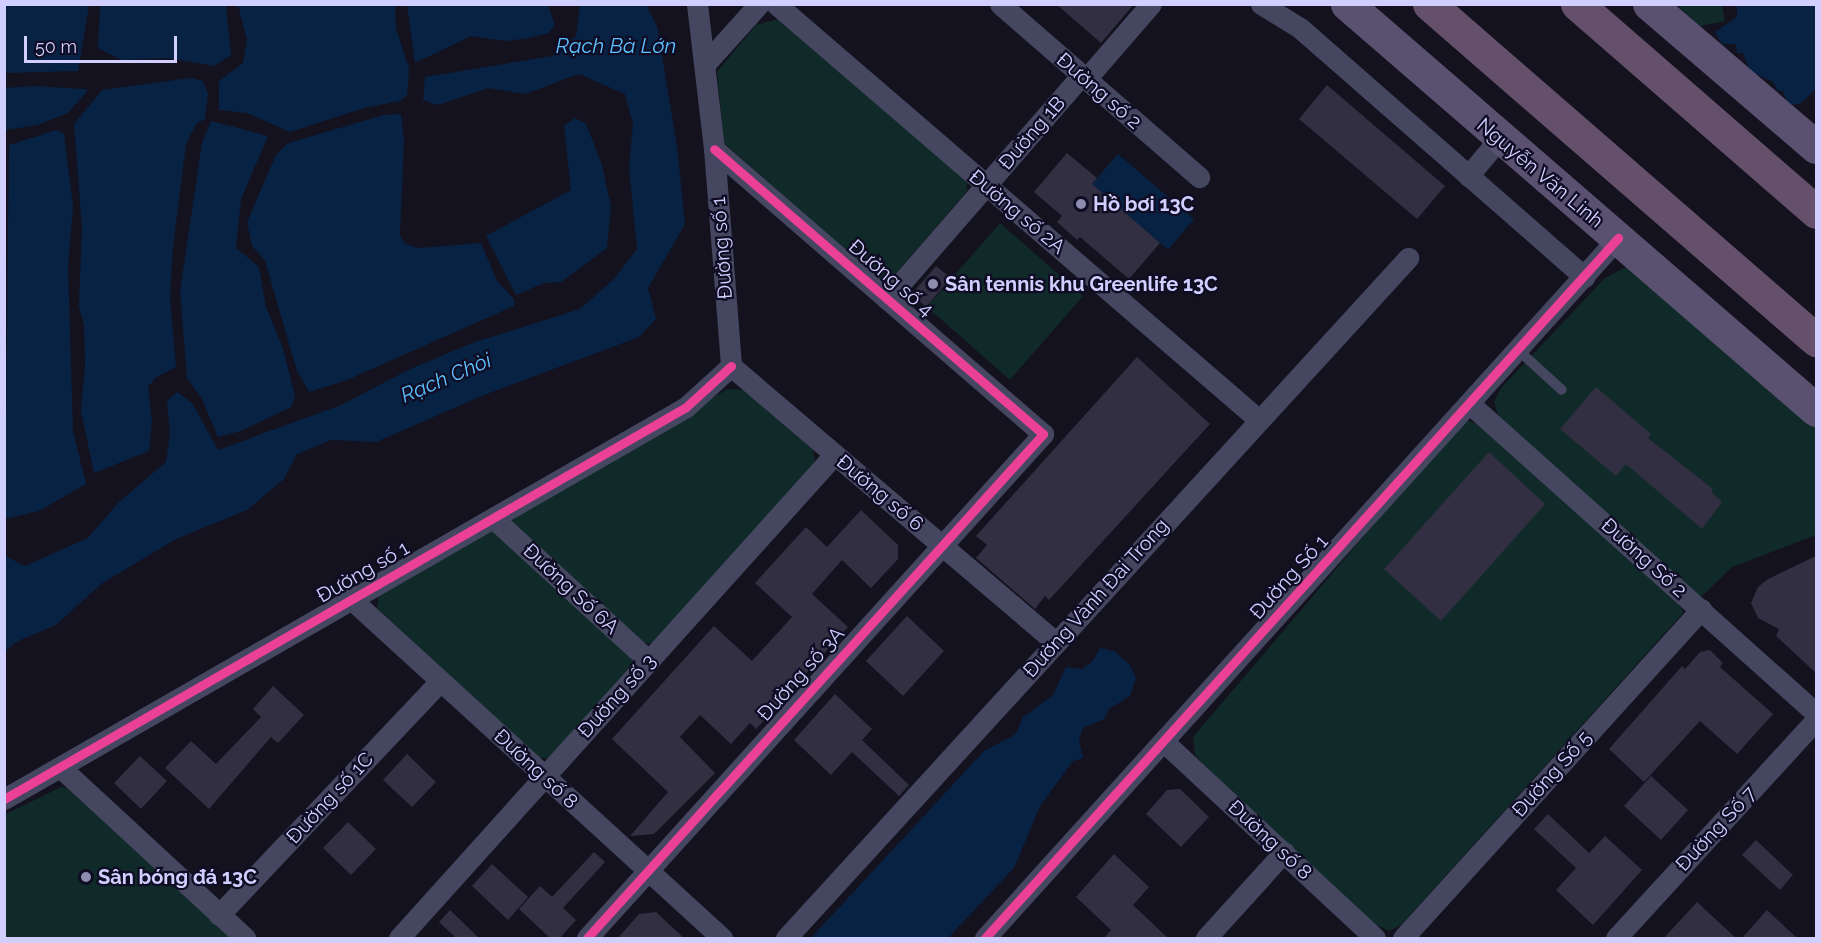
<!DOCTYPE html>
<meta charset="utf-8">
<style>
body{margin:0}
#map{position:relative;width:1821px;height:943px;overflow:hidden;background:#13121e;font-family:Raleway,sans-serif}
div>[style]{position:absolute}
.green>*{inset:0;background:#102a29}
.water>*{inset:0;background:#082244}
.building>*{inset:0;background:#312f41}
.lane>*{height:10px;margin:-5px;padding:0 5px;transform-origin:5px;border-radius:5px;background:#454660}
.street>*{height:21px;margin:-10.5px;padding:0 10.5px;transform-origin:10.5px;border-radius:10.5px;background:#454660}
.primary>*{height:33px;margin:-16.5px;padding:0 16.5px;transform-origin:16.5px;border-radius:16.5px;background:#5a5171}
.highway>*{height:33px;margin:-16.5px;padding:0 16.5px;transform-origin:16.5px;border-radius:16.5px;background:#65506c}
.cycleway>*{height:9px;margin:-4.5px;padding:0 4.5px;transform-origin:4.5px;border-radius:4.5px;background:#ea4096}
.dots>*{width:16px;height:16px;translate:-50% -50%;box-sizing:border-box;border:3px solid #0f0c24;border-radius:50%}
span{translate:-50% -50%;white-space:nowrap;text-align:center;line-height:1.15;-webkit-text-stroke:4.5px #0f0c24;paint-order:stroke}
.street-label{font-size:20px;color:#d1cfff}
.poi-label{font-size:20px;color:#d1cfff;font-weight:700}
.left{translate:0 -50%;text-align:left}
.water-label{font-size:21px;color:#5dc0ff;font-style:italic}
.frame{position:absolute;inset:0;border:6px solid #d1cfff;pointer-events:none}
.scale{position:absolute;left:24px;top:36px;width:153px;height:27px;box-sizing:border-box;border:3px solid #d1cfff;border-top:0;padding-left:8px;font-size:18px;line-height:21px;white-space:nowrap;color:#d1cfff;-webkit-text-stroke:4px #0f0c24;paint-order:stroke}
</style>
<div id="map">
<div class="green">
<i style="clip-path:polygon(1677px 5px,1722px 5px,1725px 21px,1700px 26px)"></i>
<i style="clip-path:polygon(778px 19px,967px 181px,967px 191px,891px 279px,881px 281px,724px 143px,717px 72px,756px 25px)"></i>
<i style="clip-path:polygon(1000px 223px,1083px 296px,1010px 380px,927px 307px)"></i>
<i style="clip-path:polygon(1624px 268px,1633px 269px,1816px 423px,1816px 535px,1732px 567px,1700px 598px,1499px 417px,1494px 402px,1501px 388px,1605px 278px)"></i>
<i style="clip-path:polygon(728px 389px,745px 390px,813px 450px,815px 462px,652px 643px,641px 643px,511px 524px,511px 518px,515px 511px)"></i>
<i style="clip-path:polygon(1468px 421px,1483px 426px,1682px 608px,1683px 613px,1401px 925px,1389px 931px,1370px 922px,1201px 762px,1195px 754px,1193px 737px,1455px 429px)"></i>
<i style="clip-path:polygon(489px 531px,496px 533px,632px 658px,633px 663px,550px 758px,536px 758px,377px 608px,379px 593px)"></i>
<i style="clip-path:polygon(61px 787px,67px 788px,234px 938px,5px 938px,4px 815px)"></i>
</div>
<div class="water">
<i style="clip-path:polygon(4px 5px,89px 5px,78px 71px,5px 73px)"></i>
<i style="clip-path:polygon(100px 5px,226px 5px,231px 55px,215px 66px,167px 58px,122px 60px,98px 48px)"></i>
<i style="clip-path:polygon(238px 5px,395px 5px,396px 28px,409px 69px,407px 95px,400px 101px,364px 108px,290px 132px,247px 113px,219px 110px,219px 81px,243px 63px,247px 40px)"></i>
<i style="clip-path:polygon(407px 5px,548px 5px,555px 25px,549px 33px,529px 38px,505px 41px,471px 36px,415px 63px)"></i>
<i style="clip-path:polygon(580px 5px,646px 5px,657px 26px,677px 147px,685px 224px,648px 288px,656px 319px,639px 337px,484px 395px,376px 442px,331px 440px,297px 454px,284px 479px,247px 510px,176px 539px,101px 584px,56px 625px,18px 641px,5px 651px,5px 556px,25px 566px,88px 538px,118px 503px,166px 462px,170px 433px,167px 401px,177px 392px,192px 403px,218px 450px,341px 405px,410px 369px,475px 342px,580px 309px,615px 278px,637px 249px,629px 168px,633px 124px,625px 94px,579px 74px,525px 94px,488px 88px,438px 105px,423px 100px,425px 77px,552px 56px,576px 36px)"></i>
<i style="clip-path:polygon(1737px 5px,1816px 5px,1816px 89px,1800px 104px,1788px 104px,1783px 91px,1778px 91px,1773px 82px,1750px 71px,1743px 53px,1737px 53px,1736px 44px,1723px 44px,1719px 39px,1715px 32px,1737px 17px)"></i>
<i style="clip-path:polygon(190px 78px,203px 81px,208px 94px,205px 119px,196px 124px,186px 144px,173px 247px,170px 298px,176px 367px,155px 378px,148px 387px,152px 421px,149px 451px,94px 473px,81px 411px,85px 363px,84px 325px,79px 306px,82px 227px,74px 124px,102px 90px)"></i>
<i style="clip-path:polygon(34px 86px,84px 89px,88px 90px,68px 113px,38px 125px,5px 130px,5px 88px)"></i>
<i style="clip-path:polygon(401px 114px,404px 141px,400px 235px,405px 244px,420px 248px,481px 243px,497px 281px,514px 299px,514px 306px,347px 380px,309px 392px,297px 371px,265px 261px,252px 246px,247px 222px,276px 155px,288px 143px,384px 115px)"></i>
<i style="clip-path:polygon(575px 118px,586px 124px,602px 165px,611px 207px,607px 248px,561px 282px,544px 283px,516px 295px,486px 236px,571px 190px,564px 126px)"></i>
<i style="clip-path:polygon(211px 121px,268px 136px,241px 199px,236px 248px,259px 267px,266px 307px,283px 348px,295px 396px,291px 407px,241px 431px,218px 437px,202px 399px,187px 378px,180px 291px,202px 143px)"></i>
<i style="clip-path:polygon(56px 130px,64px 134px,73px 206px,68px 266px,73px 431px,86px 484px,39px 511px,5px 519px,9px 145px)"></i>
<i style="clip-path:polygon(1118px 154px,1194px 219px,1168px 250px,1092px 184px)"></i>
<i style="clip-path:polygon(1100px 648px,1114px 651px,1129px 664px,1136px 677px,1130px 696px,1109px 709px,1104px 719px,1083px 728px,1079px 739px,1083px 758px,1073px 761px,1040px 806px,1014px 868px,948px 938px,811px 938px,984px 751px,1016px 734px,1023px 717px,1053px 695px,1066px 667px,1082px 669px,1093px 661px)"></i>
</div>
<div class="building">
<i style="clip-path:polygon(1056px 4px,1134px 4px,1101px 43px)"></i>
<i style="clip-path:polygon(1327px 85px,1445px 186px,1417px 219px,1299px 119px)"></i>
<i style="clip-path:polygon(1067px 153px,1097px 178px,1092px 184px,1160px 243px,1129px 279px,1080px 237px,1077px 240px,1057px 222px,1062px 216px,1034px 192px)"></i>
<i style="clip-path:polygon(936px 266px,951px 278px,926px 307px,917px 299px,916px 289px)"></i>
<i style="clip-path:polygon(1137px 357px,1210px 424px,1049px 600px,1045px 596px,1035px 609px,976px 558px,987px 545px,976px 536px)"></i>
<i style="clip-path:polygon(1596px 387px,1651px 434px,1648px 438px,1713px 489px,1711px 492px,1722px 502px,1702px 529px,1626px 464px,1616px 476px,1560px 429px)"></i>
<i style="clip-path:polygon(1489px 452px,1545px 504px,1441px 621px,1384px 569px)"></i>
<i style="clip-path:polygon(861px 510px,898px 545px,898px 559px,871px 588px,842px 560px,812px 594px,848px 627px,756px 729px,750px 723px,731px 744px,700px 715px,680px 737px,715px 773px,654px 834px,630px 836px,668px 792px,612px 739px,714px 626px,752px 661px,792px 617px,755px 583px,806px 527px,827px 547px)"></i>
<i style="clip-path:polygon(1816px 556px,1816px 673px,1776px 636px,1779px 629px,1758px 618px,1751px 603px,1758px 587px,1768px 579px)"></i>
<i style="clip-path:polygon(907px 616px,944px 651px,903px 696px,866px 661px)"></i>
<i style="clip-path:polygon(1710px 650px,1723px 663px,1720px 667px,1773px 714px,1737px 754px,1700px 721px,1644px 782px,1609px 749px,1682px 666px,1685px 669px,1700px 652px)"></i>
<i style="clip-path:polygon(273px 686px,304px 715px,278px 743px,271px 737px,209px 809px,165px 768px,191px 741px,216px 764px,261px 717px,253px 709px)"></i>
<i style="clip-path:polygon(835px 694px,872px 729px,862px 740px,909px 785px,899px 796px,852px 752px,831px 775px,794px 740px)"></i>
<i style="clip-path:polygon(407px 754px,436px 782px,412px 807px,383px 780px)"></i>
<i style="clip-path:polygon(140px 756px,167px 781px,141px 809px,114px 783px)"></i>
<i style="clip-path:polygon(1651px 776px,1688px 810px,1661px 840px,1624px 806px)"></i>
<i style="clip-path:polygon(1180px 789px,1209px 817px,1181px 847px,1146px 814px,1167px 790px)"></i>
<i style="clip-path:polygon(1548px 814px,1589px 853px,1605px 836px,1642px 870px,1593px 925px,1556px 890px,1576px 868px,1534px 829px)"></i>
<i style="clip-path:polygon(348px 822px,376px 849px,351px 875px,323px 848px)"></i>
<i style="clip-path:polygon(1756px 840px,1793px 875px,1780px 890px,1742px 855px)"></i>
<i style="clip-path:polygon(594px 852px,605px 862px,563px 908px,576px 920px,559px 939px,551px 939px,519px 909px,540px 886px,552px 897px)"></i>
<i style="clip-path:polygon(1114px 854px,1149px 887px,1133px 905px,1169px 939px,1103px 939px,1111px 930px,1076px 897px)"></i>
<i style="clip-path:polygon(492px 864px,528px 897px,508px 920px,472px 886px)"></i>
<i style="clip-path:polygon(1697px 902px,1737px 939px,1663px 939px)"></i>
<i style="clip-path:polygon(450px 910px,480px 939px,457px 939px,439px 922px)"></i>
<i style="clip-path:polygon(1767px 910px,1798px 939px,1741px 939px)"></i>
<i style="clip-path:polygon(656px 912px,685px 939px,617px 939px,639px 914px)"></i>
</div>
<div class="lane">
<i style="left:1518px;top:350px;width:59px;rotate:42.3deg"></i>
</div>
<div class="street">
<i style="left:697px;top:4px;width:146px;rotate:83.3deg"></i>
<i style="left:714px;top:149px;width:218px;rotate:85.5deg"></i>
<i style="left:776px;top:4px;width:636px;rotate:40.73deg"></i>
<i style="left:1000px;top:4px;width:264px;rotate:41deg"></i>
<i style="left:1261px;top:4px;width:46px;rotate:31.6deg"></i>
<i style="left:1300px;top:28px;width:378px;rotate:41.2deg"></i>
<i style="left:705px;top:64px;width:81px;rotate:-48deg"></i>
<i style="left:1086px;top:79px;width:99px;rotate:-49.1deg"></i>
<i style="left:1468px;top:176px;width:50px;rotate:-49.9deg"></i>
<i style="left:887px;top:299px;width:297px;rotate:-49deg"></i>
<i style="left:731px;top:366px;width:427px;rotate:40.4deg"></i>
<i style="left:1470px;top:404px;width:464px;rotate:41.8deg"></i>
<i style="left:493px;top:518px;width:212px;rotate:42.5deg"></i>
<i style="left:351px;top:599px;width:503px;rotate:42.42deg"></i>
<i style="left:1164px;top:742px;width:288px;rotate:42.9deg"></i>
<i style="left:60px;top:767px;width:252px;rotate:42.7deg"></i>
<i style="left:4px;top:799px;width:787px;rotate:-29.89deg"></i>
<i style="left:686px;top:407px;width:61px;rotate:-42.3deg"></i>
<i style="left:219px;top:915px;width:322px;rotate:-46.6deg"></i>
<i style="left:399px;top:938px;width:651px;rotate:-47.99deg"></i>
<i style="left:587px;top:938px;width:680px;rotate:-47.86deg"></i>
<i style="left:1043px;top:434px;width:435px;rotate:-139.1deg"></i>
<i style="left:786px;top:938px;width:922px;rotate:-47.55deg"></i>
<i style="left:985px;top:938px;width:944px;rotate:-47.88deg"></i>
<i style="left:1206px;top:938px;width:116px;rotate:-47.8deg"></i>
<i style="left:1403px;top:938px;width:444px;rotate:-47.8deg"></i>
<i style="left:1616px;top:938px;width:296px;rotate:-47.5deg"></i>
</div>
<div class="primary">
<i style="left:1347px;top:4px;width:620px;rotate:40.88deg"></i>
<i style="left:1649px;top:4px;width:220px;rotate:40.6deg"></i>
</div>
<div class="highway">
<i style="left:1429px;top:4px;width:513px;rotate:40.97deg"></i>
<i style="left:1577px;top:4px;width:317px;rotate:41deg"></i>
</div>
<div class="cycleway">
<i style="left:4px;top:799px;width:787px;rotate:-29.89deg"></i>
<i style="left:686px;top:407px;width:61px;rotate:-42.3deg"></i>
<i style="left:587px;top:938px;width:680px;rotate:-47.86deg"></i>
<i style="left:1043px;top:434px;width:435px;rotate:-139.1deg"></i>
<i style="left:985px;top:938px;width:944px;rotate:-47.88deg"></i>
</div>
<div class="dots">
<i style="left:1081px;top:204px;background:#8e8db0"></i>
<i style="left:933px;top:284px;background:#8e8db0"></i>
<i style="left:86px;top:877px;background:#8e8db0"></i>
</div>
<div class="street-label">
<span style="left:1099px;top:91px;rotate:41deg">Đường số 2</span>
<span style="left:1032px;top:133px;rotate:-49deg">Đường 1B</span>
<span style="left:1540px;top:173px;rotate:40deg">Nguyễn Văn Linh</span>
<span style="left:1017px;top:212px;rotate:40deg">Đường số 2A</span>
<span style="left:722px;top:248px;rotate:-94deg">Đường số 1</span>
<span style="left:891px;top:278px;rotate:41deg">Đường số 4</span>
<span style="left:880px;top:493px;rotate:40deg">Đường số 6</span>
<span style="left:1644px;top:558px;rotate:42deg">Đường Số 2</span>
<span style="left:363px;top:572px;rotate:-30deg">Đường số 1</span>
<span style="left:1289px;top:577px;rotate:-48deg">Đường Số 1</span>
<span style="left:571px;top:589px;rotate:43deg">Đường Số 6A</span>
<span style="left:1096px;top:598px;rotate:-48deg">Đường Vành Đai Trong</span>
<span style="left:801px;top:674px;rotate:-48deg">Đường số 3A</span>
<span style="left:617px;top:696px;rotate:-48deg">Đường số 3</span>
<span style="left:536px;top:769px;rotate:43deg">Đường số 8</span>
<span style="left:1552px;top:774px;rotate:-48deg">Đường Số 5</span>
<span style="left:330px;top:798px;rotate:-47deg">Đường số 1C</span>
<span style="left:1716px;top:829px;rotate:-47deg">Đường Số 7</span>
<span style="left:1270px;top:840px;rotate:43deg">Đường số 8</span>
</div>
<div class="poi-label">
<span class="left" style="left:1093px;top:204px">Hồ bơi 13C</span>
<span class="left" style="left:945px;top:284px">Sân tennis khu Greenlife 13C</span>
<span class="left" style="left:98px;top:877px">Sân bóng đá 13C</span>
</div>
<div class="water-label">
<span style="left:616px;top:46px">Rạch Bà Lớn</span>
<span style="left:446px;top:378px;rotate:-23deg">Rạch Chòi</span>
</div>
<div class="frame"></div>
<div class="scale">50 m</div>
</div>
